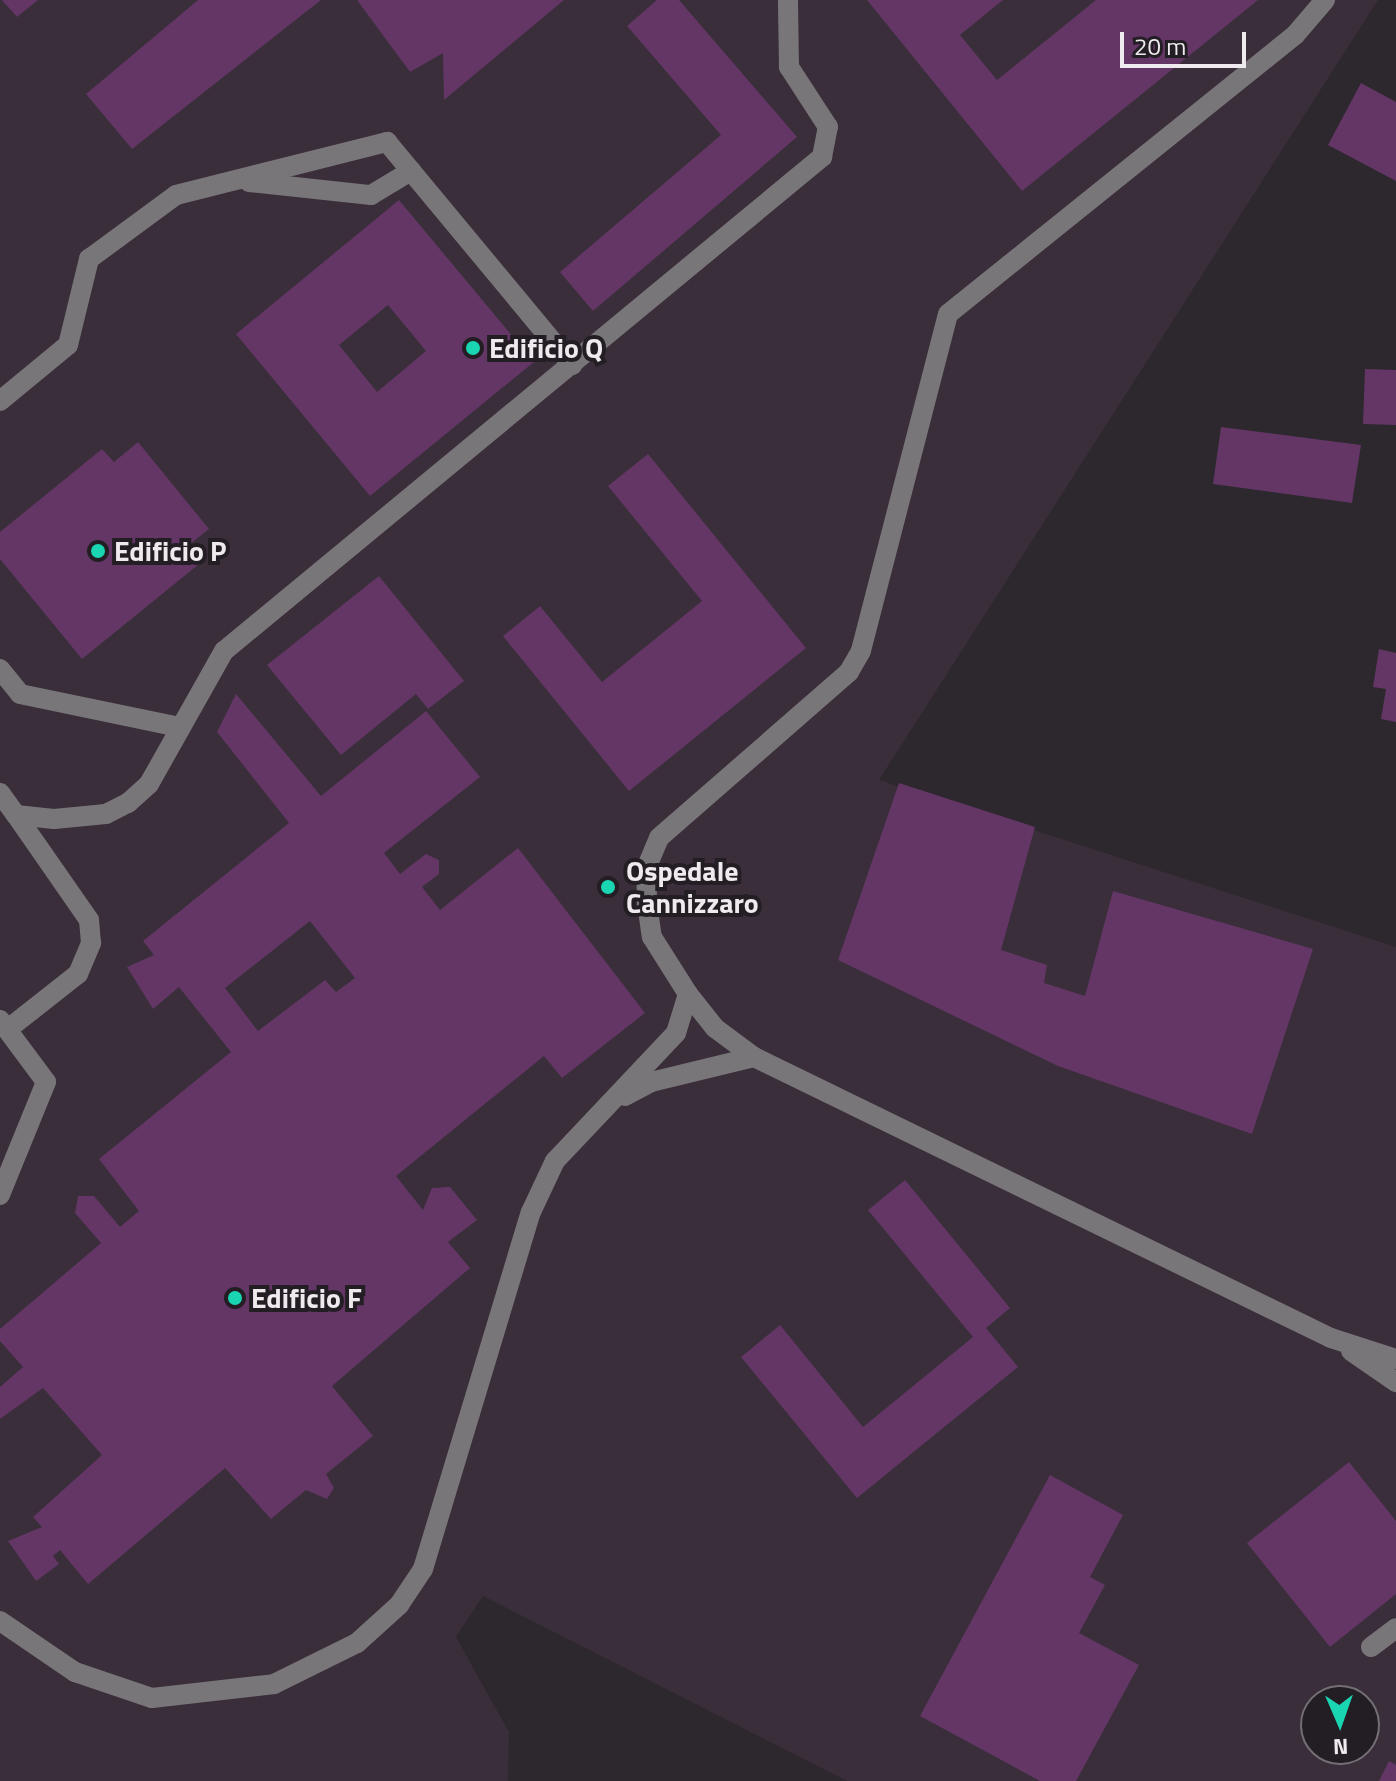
<!DOCTYPE html>
<style>
body{margin:0}
#map{position:relative;width:1396px;height:1781px;overflow:hidden;background:#2d272e;font-family:"Titillium Web",sans-serif}
div>[style]{position:absolute}
.built>*{inset:0;background:#392e3a}
.building>*{inset:0;background:#633666}
.minor>*{height:20px;margin:-10px;padding:0 10px;transform-origin:10px;border-radius:10px;background:#797679}
.dots>*{width:22px;height:22px;translate:-50% -50%;box-sizing:border-box;border:4px solid #231d24;border-radius:50%}
span{translate:-50% -50%;white-space:nowrap;text-align:center;line-height:1.15;-webkit-text-stroke:8px #231d24;paint-order:stroke}
.poi-label{font-size:28px;color:#eeeaee;font-weight:700}
.left{translate:0 -50%;text-align:left}
.north{position:absolute;left:1300px;top:1685px;width:80px;height:80px;box-sizing:border-box;background:#231d24;border:2px solid #746f75;border-radius:50%;rotate:178deg;font-size:22px;font-weight:700;line-height:32px;text-align:center;color:#eeeaee}
.north::after{content:'';display:block;margin:auto;width:28px;height:36px;background:#1ad5b2;clip-path:polygon(50% 0,100% 100%,50% 72%,0 100%)}
.scale{position:absolute;left:1120px;top:32px;width:126px;height:36px;box-sizing:border-box;border:4px solid #eeeaee;border-top:0;padding-left:10px;font-size:24px;line-height:28px;white-space:nowrap;color:#eeeaee;-webkit-text-stroke:6px #231d24;paint-order:stroke}
</style>
<div id="map">
<div class="built">
<i style="clip-path:polygon(evenodd,0 0,1378px 0,879px 780px,1396px 947px,1396px 1781px,847px 1781px,483px 1596px,456px 1637px,509px 1732px,508px 1781px,0 1781px,0 0,1316px 1701px,1364px 1701px,1364px 1749px,1316px 1749px,1316px 1701px)"></i>
</div>
<div class="building">
<i style="clip-path:polygon(2px 0,38px 0,17px 17px)"></i>
<i style="clip-path:polygon(198px 0,321px 0,132px 149px,86px 94px)"></i>
<i style="clip-path:polygon(357px 0,564px 0,444px 100px,443px 53px,410px 72px)"></i>
<i style="clip-path:polygon(657px 0,679px 0,797px 137px,593px 311px,560px 272px,721px 135px,627px 26px)"></i>
<i style="clip-path:polygon(867px 0,1003px 0,960px 35px,997px 80px,1096px 0,1258px 0,1022px 191px)"></i>
<i style="clip-path:polygon(1361px 83px,1396px 102px,1396px 181px,1328px 145px)"></i>
<i style="clip-path:polygon(evenodd,399px 200px,534px 362px,370px 496px,236px 334px,399px 200px,388px 305px,426px 351px,377px 392px,339px 345px,388px 305px)"></i>
<i style="clip-path:polygon(1365px 369px,1396px 370px,1396px 425px,1363px 424px)"></i>
<i style="clip-path:polygon(1221px 427px,1361px 445px,1352px 503px,1213px 484px)"></i>
<i style="clip-path:polygon(138px 442px,209px 529px,190px 544px,204px 560px,82px 659px,0 559px,0 532px,102px 449px,114px 462px)"></i>
<i style="clip-path:polygon(648px 454px,806px 648px,629px 791px,503px 636px,540px 606px,602px 682px,702px 601px,608px 486px)"></i>
<i style="clip-path:polygon(379px 576px,464px 681px,428px 709px,416px 694px,341px 755px,267px 665px)"></i>
<i style="clip-path:polygon(1379px 649px,1396px 653px,1396px 722px,1381px 719px,1386px 689px,1373px 687px)"></i>
<i style="clip-path:polygon(evenodd,236px 694px,321px 796px,426px 711px,480px 777px,384px 853px,400px 874px,426px 854px,439px 860px,439px 874px,422px 887px,440px 910px,518px 848px,645px 1013px,562px 1078px,544px 1056px,396px 1176px,423px 1210px,432px 1188px,450px 1187px,477px 1220px,448px 1242px,470px 1268px,332px 1386px,373px 1436px,326px 1474px,334px 1488px,327px 1499px,306px 1490px,271px 1519px,225px 1468px,88px 1584px,60px 1550px,53px 1556px,59px 1564px,36px 1581px,8px 1541px,42px 1527px,33px 1517px,102px 1455px,43px 1388px,0 1419px,0 1387px,23px 1367px,0 1341px,0 1329px,101px 1243px,75px 1213px,78px 1196px,94px 1196px,120px 1227px,139px 1211px,99px 1159px,231px 1052px,179px 987px,153px 1009px,127px 967px,154px 955px,143px 941px,289px 823px,217px 732px,236px 694px,310px 921px,355px 978px,336px 992px,325px 980px,258px 1031px,225px 988px,310px 921px)"></i>
<i style="clip-path:polygon(899px 783px,1035px 827px,1001px 950px,1047px 965px,1044px 983px,1085px 996px,1113px 891px,1313px 949px,1252px 1134px,1058px 1066px,838px 960px)"></i>
<i style="clip-path:polygon(905px 1180px,1010px 1308px,986px 1328px,1018px 1367px,857px 1498px,741px 1357px,780px 1325px,863px 1427px,973px 1337px,868px 1210px)"></i>
<i style="clip-path:polygon(1349px 1462px,1396px 1521px,1396px 1594px,1330px 1647px,1247px 1543px)"></i>
<i style="clip-path:polygon(1050px 1475px,1123px 1515px,1090px 1577px,1105px 1585px,1079px 1633px,1139px 1665px,1076px 1781px,1040px 1781px,920px 1716px)"></i>
<i style="clip-path:polygon(1389px 1761px,1396px 1765px,1396px 1781px,1379px 1781px)"></i>
</div>
<div class="minor">
<i style="left:1325px;top:0;width:46px;rotate:130.6deg"></i>
<i style="left:1295px;top:35px;width:445px;rotate:141.2deg"></i>
<i style="left:948px;top:314px;width:348px;rotate:104.5deg"></i>
<i style="left:861px;top:651px;width:24px;rotate:120deg"></i>
<i style="left:849px;top:672px;width:252px;rotate:138.9deg"></i>
<i style="left:659px;top:838px;width:34px;rotate:113deg"></i>
<i style="left:646px;top:869px;width:34px;rotate:88deg"></i>
<i style="left:647px;top:903px;width:34px;rotate:82deg"></i>
<i style="left:652px;top:937px;width:67px;rotate:57.7deg"></i>
<i style="left:688px;top:994px;width:43px;rotate:51.5deg"></i>
<i style="left:715px;top:1028px;width:49px;rotate:36.6deg"></i>
<i style="left:754px;top:1057px;width:642px;rotate:25.97deg"></i>
<i style="left:1331px;top:1338px;width:68px;rotate:17.9deg"></i>
<i style="left:249px;top:182px;width:123px;rotate:6.1deg"></i>
<i style="left:371px;top:195px;width:47px;rotate:-31deg"></i>
<i style="left:0;top:401px;width:88px;rotate:-39.5deg"></i>
<i style="left:68px;top:345px;width:89px;rotate:-76.3deg"></i>
<i style="left:89px;top:259px;width:108px;rotate:-36.3deg"></i>
<i style="left:176px;top:195px;width:218px;rotate:-14.1deg"></i>
<i style="left:387px;top:142px;width:290px;rotate:50.3deg"></i>
<i style="left:0;top:669px;width:32px;rotate:51deg"></i>
<i style="left:20px;top:694px;width:162px;rotate:11.7deg"></i>
<i style="left:0;top:793px;width:27px;rotate:54deg"></i>
<i style="left:16px;top:815px;width:38px;rotate:6deg"></i>
<i style="left:54px;top:819px;width:52px;rotate:-5.5deg"></i>
<i style="left:106px;top:814px;width:25px;rotate:-27deg"></i>
<i style="left:128px;top:803px;width:28px;rotate:-42deg"></i>
<i style="left:149px;top:784px;width:153px;rotate:-60.6deg"></i>
<i style="left:224px;top:651px;width:776px;rotate:-39.56deg"></i>
<i style="left:822px;top:157px;width:31px;rotate:-79deg"></i>
<i style="left:828px;top:127px;width:72px;rotate:-123deg"></i>
<i style="left:789px;top:67px;width:67px;rotate:-90.9deg"></i>
<i style="left:0;top:1020px;width:77px;rotate:53.4deg"></i>
<i style="left:46px;top:1082px;width:122px;rotate:112.2deg"></i>
<i style="left:8px;top:1029px;width:89px;rotate:-38.2deg"></i>
<i style="left:78px;top:974px;width:34px;rotate:-67deg"></i>
<i style="left:91px;top:943px;width:23px;rotate:-95deg"></i>
<i style="left:89px;top:920px;width:128px;rotate:-124.8deg"></i>
<i style="left:625px;top:1096px;width:30px;rotate:-28deg"></i>
<i style="left:651px;top:1082px;width:106px;rotate:-13.6deg"></i>
<i style="left:1351px;top:1351px;width:55px;rotate:34.6deg"></i>
<i style="left:0;top:1621px;width:91px;rotate:34.2deg"></i>
<i style="left:75px;top:1672px;width:81px;rotate:18.7deg"></i>
<i style="left:152px;top:1698px;width:123px;rotate:-6.5deg"></i>
<i style="left:274px;top:1684px;width:93px;rotate:-26.3deg"></i>
<i style="left:357px;top:1643px;width:57px;rotate:-42.1deg"></i>
<i style="left:399px;top:1605px;width:43px;rotate:-56.3deg"></i>
<i style="left:423px;top:1569px;width:373px;rotate:-73.2deg"></i>
<i style="left:531px;top:1212px;width:56px;rotate:-64.8deg"></i>
<i style="left:555px;top:1161px;width:176px;rotate:-46.6deg"></i>
<i style="left:676px;top:1033px;width:41px;rotate:-72.9deg"></i>
<i style="left:1371px;top:1647px;width:31px;rotate:-37deg"></i>
</div>
<div class="dots">
<i style="left:473px;top:348px;background:#1ad5b2"></i>
<i style="left:98px;top:551px;background:#1ad5b2"></i>
<i style="left:608px;top:887px;background:#1ad5b2"></i>
<i style="left:235px;top:1298px;background:#1ad5b2"></i>
</div>
<div class="poi-label">
<span class="left" style="left:489px;top:348px">Edificio Q</span>
<span class="left" style="left:114px;top:551px">Edificio P</span>
<span class="left" style="left:626px;top:887px">Ospedale<br>Cannizzaro</span>
<span class="left" style="left:251px;top:1298px">Edificio F</span>
</div>
<div class="north">N</div>
<div class="scale">20 m</div>
</div>
